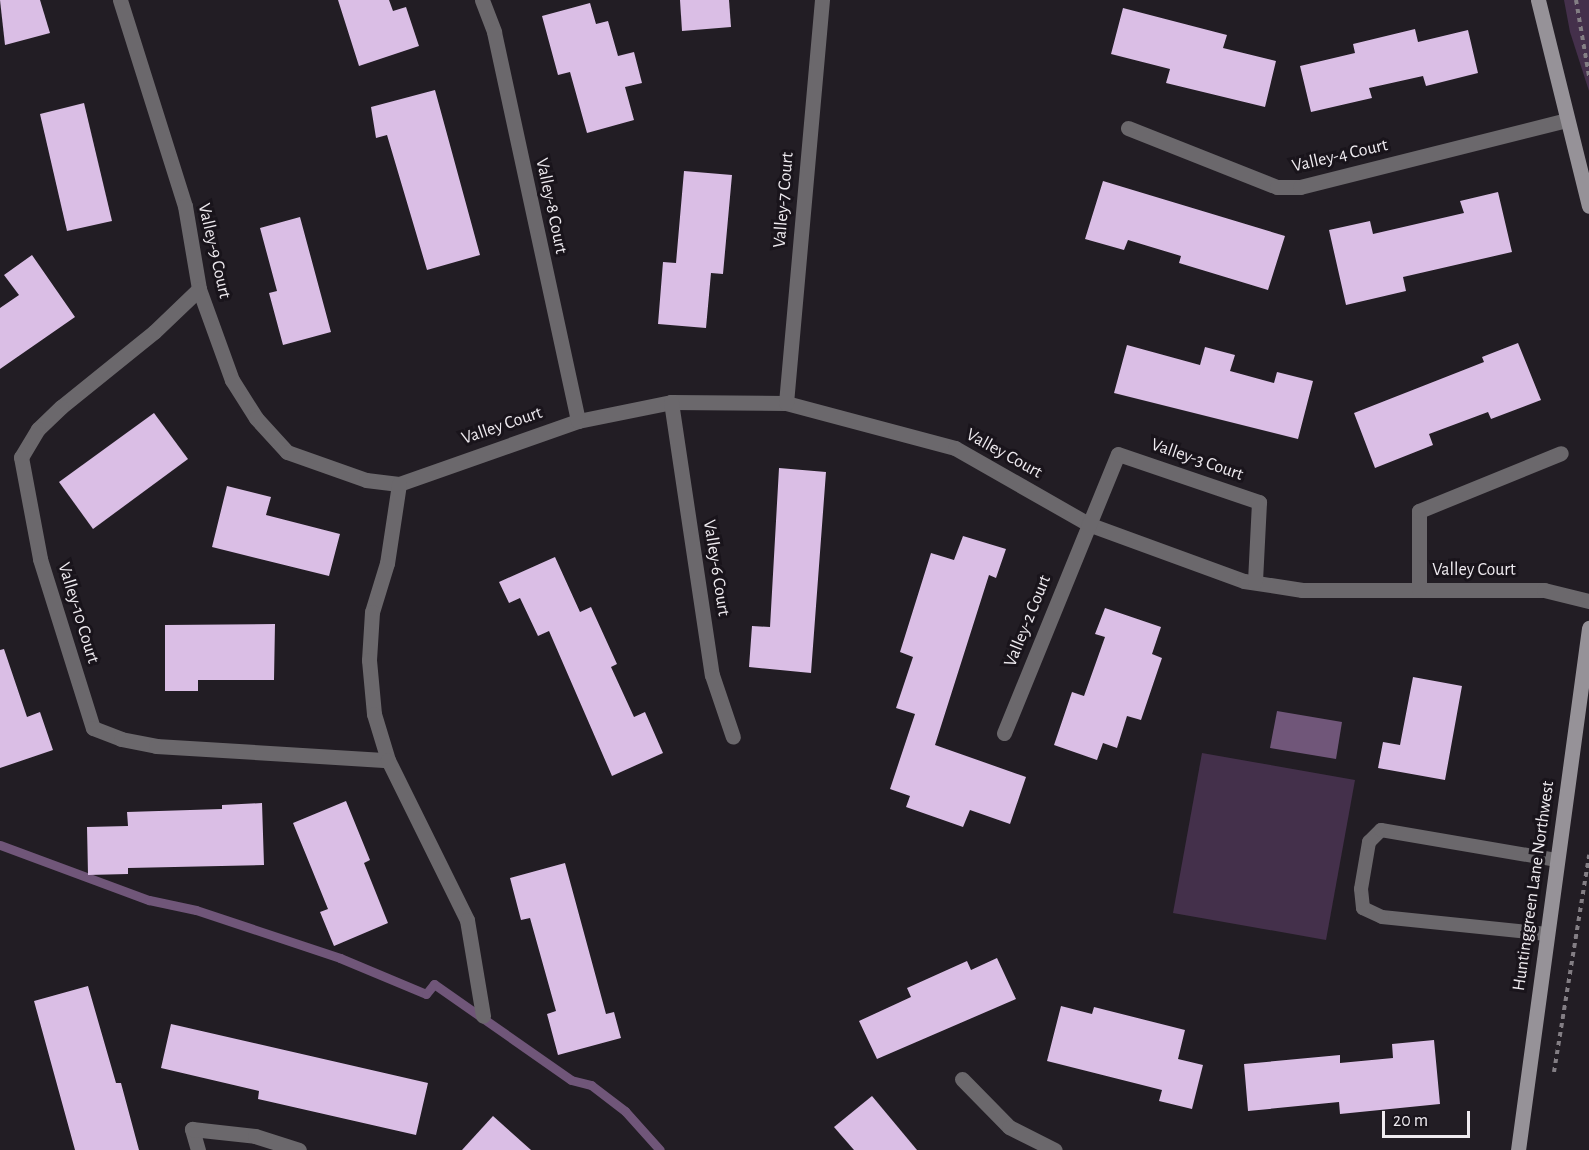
<!DOCTYPE html>
<style>
body{margin:0}
#map{position:relative;width:1589px;height:1150px;overflow:hidden;background:#221d24;font-family:"Alegreya Sans",sans-serif}
div>[style]{position:absolute}
.green>*{inset:0;background:#44304b}
.water>*{inset:0;background:#705679}
.stream>*{height:9px;margin:-4.5px;padding:0 4.5px;transform-origin:4.5px;border-radius:4.5px;background:#705679}
.building>*{inset:0;background:#dabee5}
.path>*{height:4px;margin-top:-2px;transform-origin:0;background:repeating-linear-gradient(90deg,#837e84 0 4.5px,transparent 0 9px)}
.lane>*{height:14px;margin:-7px;padding:0 7px;transform-origin:7px;border-radius:7px;background:#6b686c}
.street>*{height:15px;margin:-7.5px;padding:0 7.5px;transform-origin:7.5px;border-radius:7.5px;background:#6b686c}
.secondary>*{height:15px;margin:-7.5px;padding:0 7.5px;transform-origin:7.5px;border-radius:7.5px;background:#969298}
span{translate:-50% -50%;white-space:nowrap;text-align:center;line-height:1.15;-webkit-text-stroke:6px #19141b;paint-order:stroke}
.street-label{font-size:18px;color:#efebf0}
.scale{position:absolute;left:1382px;top:1111px;width:88px;height:27px;box-sizing:border-box;border:3px solid #efebf0;border-top:0;padding-left:8px;font-size:18px;line-height:21px;white-space:nowrap;color:#efebf0;-webkit-text-stroke:4px #19141b;paint-order:stroke}
</style>
<div id="map">
<div class="green">
<i style="clip-path:polygon(1564px 0,1589px 0,1589px 91px,1570px 32px)"></i>
<i style="clip-path:polygon(1202px 753px,1355px 780px,1326px 940px,1173px 913px)"></i>
</div>
<div class="water">
<i style="clip-path:polygon(1277px 711px,1342px 722px,1336px 759px,1270px 748px)"></i>
</div>
<div class="stream">
<i style="left:0;top:845px;width:159px;rotate:20.3deg"></i>
<i style="left:149px;top:900px;width:48px;rotate:12deg"></i>
<i style="left:196px;top:910px;width:152px;rotate:18.4deg"></i>
<i style="left:340px;top:958px;width:93px;rotate:22.7deg"></i>
<i style="left:426px;top:994px;width:13px;rotate:-51deg"></i>
<i style="left:434px;top:984px;width:167px;rotate:35deg"></i>
<i style="left:571px;top:1080px;width:21px;rotate:14deg"></i>
<i style="left:591px;top:1085px;width:43px;rotate:37.4deg"></i>
<i style="left:625px;top:1111px;width:52px;rotate:48.1deg"></i>
</div>
<div class="building">
<i style="clip-path:polygon(0 0,40px 0,50px 33px,5px 45px)"></i>
<i style="clip-path:polygon(338px 0,389px 0,393px 11px,406px 7px,419px 46px,359px 66px)"></i>
<i style="clip-path:polygon(680px 0,729px 0,731px 27px,682px 31px)"></i>
<i style="clip-path:polygon(590px 3px,596px 24px,608px 21px,618px 56px,634px 52px,642px 83px,625px 87px,634px 120px,587px 133px,570px 72px,558px 75px,542px 16px)"></i>
<i style="clip-path:polygon(1123px 8px,1227px 35px,1223px 48px,1276px 61px,1265px 107px,1166px 83px,1170px 69px,1111px 54px)"></i>
<i style="clip-path:polygon(1415px 29px,1418px 42px,1468px 30px,1478px 73px,1426px 86px,1423px 76px,1369px 88px,1372px 98px,1311px 112px,1300px 66px,1355px 53px,1353px 44px)"></i>
<i style="clip-path:polygon(435px 90px,480px 255px,427px 270px,387px 135px,376px 138px,371px 107px)"></i>
<i style="clip-path:polygon(84px 103px,112px 221px,67px 231px,40px 114px)"></i>
<i style="clip-path:polygon(684px 171px,732px 175px,723px 274px,711px 273px,706px 328px,658px 324px,663px 262px,676px 263px)"></i>
<i style="clip-path:polygon(1103px 181px,1285px 236px,1268px 290px,1179px 263px,1181px 256px,1128px 240px,1124px 250px,1085px 239px)"></i>
<i style="clip-path:polygon(1498px 192px,1512px 252px,1403px 277px,1406px 291px,1346px 305px,1329px 230px,1370px 221px,1373px 234px,1464px 213px,1460px 201px)"></i>
<i style="clip-path:polygon(300px 217px,331px 332px,283px 345px,269px 293px,277px 291px,260px 228px)"></i>
<i style="clip-path:polygon(32px 255px,75px 317px,0 369px,0 308px,19px 295px,4px 275px)"></i>
<i style="clip-path:polygon(1518px 343px,1541px 400px,1491px 419px,1488px 412px,1429px 434px,1433px 445px,1375px 468px,1354px 413px,1484px 362px,1482px 357px)"></i>
<i style="clip-path:polygon(1127px 345px,1200px 365px,1205px 347px,1235px 355px,1230px 371px,1274px 383px,1277px 372px,1313px 381px,1298px 439px,1114px 393px)"></i>
<i style="clip-path:polygon(154px 413px,188px 459px,93px 529px,59px 482px)"></i>
<i style="clip-path:polygon(779px 468px,826px 472px,811px 673px,749px 667px,752px 626px,770px 627px)"></i>
<i style="clip-path:polygon(227px 486px,271px 497px,266px 515px,340px 534px,329px 576px,212px 547px)"></i>
<i style="clip-path:polygon(963px 536px,1006px 549px,996px 578px,989px 575px,935px 745px,1026px 777px,1010px 824px,970px 810px,963px 827px,906px 807px,910px 796px,890px 789px,915px 714px,896px 708px,913px 657px,900px 652px,931px 553px,954px 560px)"></i>
<i style="clip-path:polygon(555px 557px,580px 612px,591px 607px,617px 664px,611px 667px,634px 717px,645px 712px,663px 753px,612px 776px,549px 631px,538px 636px,520px 598px,509px 603px,499px 582px)"></i>
<i style="clip-path:polygon(1105px 608px,1161px 627px,1152px 654px,1162px 658px,1141px 720px,1127px 716px,1117px 748px,1103px 743px,1097px 760px,1054px 745px,1072px 692px,1084px 696px,1105px 637px,1095px 634px)"></i>
<i style="clip-path:polygon(275px 624px,274px 680px,198px 680px,198px 691px,165px 691px,165px 625px)"></i>
<i style="clip-path:polygon(4px 649px,27px 717px,40px 712px,53px 750px,0 768px,0 650px)"></i>
<i style="clip-path:polygon(1413px 677px,1462px 686px,1445px 780px,1378px 768px,1383px 742px,1400px 745px)"></i>
<i style="clip-path:polygon(346px 801px,370px 860px,364px 863px,388px 923px,334px 946px,320px 912px,328px 909px,293px 823px)"></i>
<i style="clip-path:polygon(262px 803px,264px 865px,128px 868px,128px 874px,88px 875px,87px 827px,128px 826px,127px 812px,222px 809px,222px 805px)"></i>
<i style="clip-path:polygon(565px 863px,606px 1014px,614px 1012px,621px 1038px,558px 1055px,547px 1014px,556px 1011px,530px 918px,521px 920px,510px 878px)"></i>
<i style="clip-path:polygon(997px 958px,1016px 999px,877px 1059px,859px 1021px,911px 997px,907px 988px,967px 961px,971px 970px)"></i>
<i style="clip-path:polygon(88px 986px,116px 1083px,121px 1083px,139px 1150px,75px 1150px,34px 1001px)"></i>
<i style="clip-path:polygon(1061px 1006px,1092px 1014px,1094px 1007px,1185px 1030px,1178px 1059px,1203px 1065px,1192px 1109px,1159px 1101px,1162px 1090px,1047px 1061px)"></i>
<i style="clip-path:polygon(171px 1024px,428px 1083px,416px 1135px,258px 1099px,259px 1091px,161px 1068px)"></i>
<i style="clip-path:polygon(1434px 1040px,1440px 1104px,1340px 1114px,1339px 1102px,1248px 1111px,1244px 1064px,1340px 1055px,1340px 1063px,1393px 1058px,1392px 1044px)"></i>
<i style="clip-path:polygon(872px 1096px,917px 1150px,854px 1150px,834px 1127px)"></i>
<i style="clip-path:polygon(493px 1116px,531px 1150px,462px 1150px)"></i>
</div>
<div class="path">
<i style="left:1576px;top:0;width:77px;rotate:80.3deg"></i>
<i style="left:1554px;top:1072px;width:220px;rotate:-80.8deg"></i>
</div>
<div class="lane">
<i style="left:1547px;top:934px;width:166px;rotate:-174.1deg"></i>
<i style="left:1382px;top:917px;width:21px;rotate:-155deg"></i>
<i style="left:1363px;top:908px;width:19px;rotate:-96deg"></i>
<i style="left:1361px;top:889px;width:48px;rotate:-80.3deg"></i>
<i style="left:1369px;top:842px;width:17px;rotate:-45deg"></i>
<i style="left:1381px;top:830px;width:179px;rotate:9.7deg"></i>
</div>
<div class="street">
<i style="left:120px;top:0;width:216px;rotate:72.5deg"></i>
<i style="left:185px;top:206px;width:84px;rotate:80.4deg"></i>
<i style="left:199px;top:289px;width:97px;rotate:70.1deg"></i>
<i style="left:232px;top:380px;width:45px;rotate:57.7deg"></i>
<i style="left:256px;top:418px;width:46px;rotate:47.6deg"></i>
<i style="left:287px;top:452px;width:84px;rotate:19.5deg"></i>
<i style="left:366px;top:480px;width:33px;rotate:7deg"></i>
<i style="left:399px;top:484px;width:190px;rotate:-19.4deg"></i>
<i style="left:578px;top:421px;width:95px;rotate:-11.5deg"></i>
<i style="left:671px;top:402px;width:115px;rotate:0.5deg"></i>
<i style="left:786px;top:403px;width:175px;rotate:14.9deg"></i>
<i style="left:955px;top:448px;width:153px;rotate:29.7deg"></i>
<i style="left:1088px;top:524px;width:166px;rotate:20.1deg"></i>
<i style="left:1244px;top:581px;width:59px;rotate:8.8deg"></i>
<i style="left:1302px;top:590px;width:242px"></i>
<i style="left:1544px;top:590px;width:46px;rotate:13.7deg"></i>
<i style="left:482px;top:0;width:34px;rotate:69deg"></i>
<i style="left:494px;top:32px;width:398px;rotate:77.8deg"></i>
<i style="left:1128px;top:128px;width:160px;rotate:21.6deg"></i>
<i style="left:1277px;top:187px;width:23px"></i>
<i style="left:1300px;top:187px;width:275px;rotate:-14.1deg"></i>
<i style="left:199px;top:289px;width:62px;rotate:136.3deg"></i>
<i style="left:154px;top:332px;width:119px;rotate:141.1deg"></i>
<i style="left:61px;top:407px;width:32px;rotate:136deg"></i>
<i style="left:38px;top:429px;width:33px;rotate:121deg"></i>
<i style="left:21px;top:457px;width:104px;rotate:79.4deg"></i>
<i style="left:40px;top:559px;width:177px;rotate:72.6deg"></i>
<i style="left:93px;top:728px;width:30px;rotate:21deg"></i>
<i style="left:121px;top:739px;width:36px;rotate:11deg"></i>
<i style="left:156px;top:746px;width:232px;rotate:3.5deg"></i>
<i style="left:671px;top:402px;width:276px;rotate:81.5deg"></i>
<i style="left:712px;top:675px;width:65px;rotate:71.3deg"></i>
<i style="left:786px;top:403px;width:405px;rotate:-84.9deg"></i>
<i style="left:399px;top:484px;width:80px;rotate:98.6deg"></i>
<i style="left:387px;top:563px;width:51px;rotate:107deg"></i>
<i style="left:372px;top:612px;width:48px;rotate:93.6deg"></i>
<i style="left:369px;top:660px;width:54px;rotate:84.7deg"></i>
<i style="left:374px;top:714px;width:48px;rotate:73.1deg"></i>
<i style="left:388px;top:760px;width:178px;rotate:63.7deg"></i>
<i style="left:467px;top:920px;width:97px;rotate:80.5deg"></i>
<i style="left:1419px;top:590px;width:79px;rotate:-90deg"></i>
<i style="left:1419px;top:511px;width:153px;rotate:-22.2deg"></i>
<i style="left:1004px;top:733px;width:301px;rotate:-67.8deg"></i>
<i style="left:1118px;top:454px;width:149px;rotate:18.8deg"></i>
<i style="left:1259px;top:502px;width:80px;rotate:92.9deg"></i>
<i style="left:962px;top:1079px;width:67px;rotate:45.6deg"></i>
<i style="left:1009px;top:1127px;width:51px;rotate:26.6deg"></i>
<i style="left:198px;top:1150px;width:22px;rotate:-106deg"></i>
<i style="left:192px;top:1129px;width:63px;rotate:6.3deg"></i>
<i style="left:255px;top:1136px;width:46px;rotate:17.7deg"></i>
</div>
<div class="secondary">
<i style="left:1538px;top:0;width:212px;rotate:76.1deg"></i>
<i style="left:1518px;top:1150px;width:527px;rotate:-82.25deg"></i>
</div>
<div class="street-label">
<span style="left:1340px;top:156px;rotate:-13deg">Valley-4 Court</span>
<span style="left:784px;top:200px;rotate:-85deg">Valley-7 Court</span>
<span style="left:551px;top:206px;rotate:78deg">Valley-8 Court</span>
<span style="left:214px;top:251px;rotate:77deg">Valley-9 Court</span>
<span style="left:502px;top:426px;rotate:-19deg">Valley Court</span>
<span style="left:1004px;top:454px;rotate:29deg">Valley Court</span>
<span style="left:1197px;top:460px;rotate:19deg">Valley-3 Court</span>
<span style="left:716px;top:568px;rotate:81deg">Valley-6 Court</span>
<span style="left:1474px;top:570px">Valley Court</span>
<span style="left:78px;top:613px;rotate:73deg">Valley-10 Court</span>
<span style="left:1028px;top:621px;rotate:-68deg">Valley-2 Court</span>
<span style="left:1534px;top:886px;rotate:-82deg">Huntinggreen Lane Northwest</span>
</div>
<div class="scale">20 m</div>
</div>
